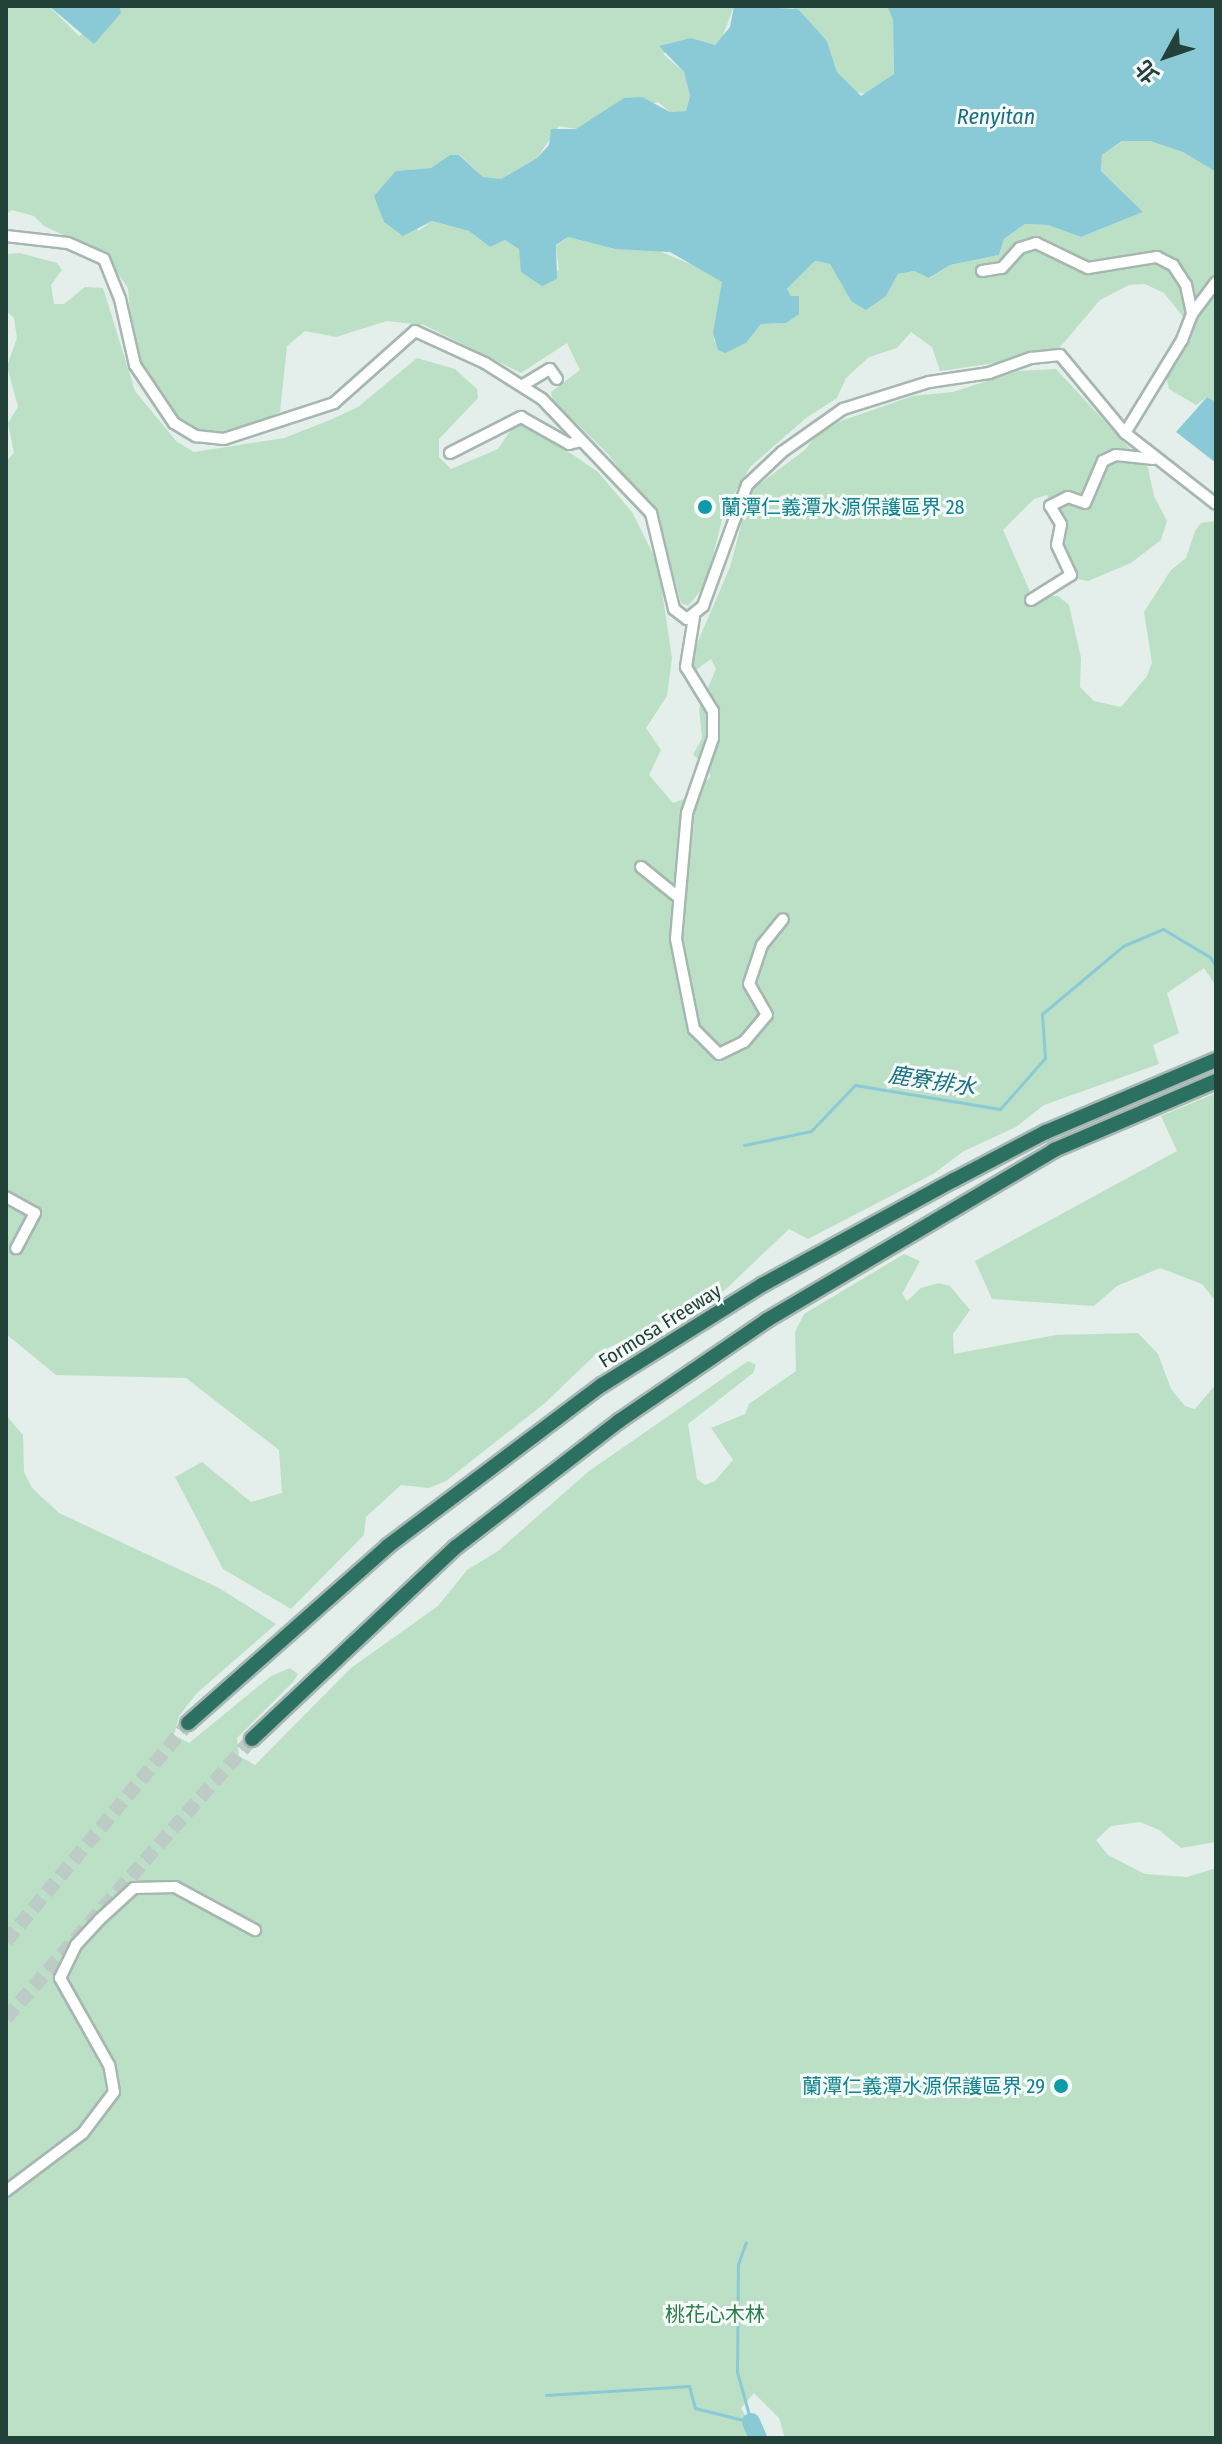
<!DOCTYPE html>
<meta charset="utf-8">
<style>
body{margin:0}
#map{position:relative;width:1222px;height:2444px;overflow:hidden;background:#e4eeea;font-family:"Fira Sans Condensed","Noto Sans TC",sans-serif}
div>[style]{position:absolute}
.green>*{inset:0;background:#bce0c6}
.water>*{inset:0;background:#8acad6}
.stream>*{height:3px;margin:-1.5px;padding:0 1.5px;transform-origin:1.5px;border-radius:1.5px;background:#8acad6}
.river>*{height:18px;margin:-9px;padding:0 9px;transform-origin:9px;border-radius:9px;background:#8acad6}
.highway-tunnel>*{height:14px;margin-top:-7px;transform-origin:0;background:repeating-linear-gradient(90deg,#bdcbc7 0 14px,transparent 0 21px)}
.roads{filter:drop-shadow(2px 0 #a6b7b1) drop-shadow(-2px 0 #a6b7b1) drop-shadow(0 2px #a6b7b1) drop-shadow(0 -2px #a6b7b1)}
.minor>*{height:10px;margin:-5px;padding:0 5px;transform-origin:5px;border-radius:5px;background:#fff}
.highway>*{height:14px;margin:-7px;padding:0 7px;transform-origin:7px;border-radius:7px;background:#2c7061}
.dots>*{width:22px;height:22px;translate:-50% -50%;box-sizing:border-box;border:4px solid #f5faf8;border-radius:50%}
span{translate:-50% -50%;white-space:nowrap;text-align:center;line-height:1.15;-webkit-text-stroke:6px #f5faf8;paint-order:stroke}
.culture-label{font-size:20px;color:#0d838f}
.left{translate:0 -50%;text-align:left}
.right{translate:-100% -50%;text-align:right}
.street-label{font-size:20px;color:#224139}
.park-label{font-size:20px;color:#297b49}
.water-label{font-size:22px;color:#187082;font-style:italic}
.frame{position:absolute;inset:0;border:8px solid #224139;pointer-events:none}
.north{position:absolute;left:1126px;top:16px;width:80px;height:80px;-webkit-text-stroke:6px #f5faf8;paint-order:stroke;rotate:230deg;font-size:22px;font-weight:700;line-height:32px;text-align:center;color:#224139}
.north::after{content:'';display:block;margin:auto;width:28px;height:36px;background:#224139;clip-path:polygon(50% 0,100% 100%,50% 72%,0 100%)}
</style>
<div id="map">
<div class="green">
<i style="clip-path:polygon(6px 6px,49px 6px,79px 36px,121px 13px,120px 6px,734px 6px,721px 41px,714px 45px,691px 38px,663px 54px,684px 72px,690px 96px,686px 111px,670px 112px,658px 102px,576px 129px,559px 126px,537px 158px,501px 179px,483px 177px,460px 155px,451px 155px,431px 168px,396px 171px,418px 231px,432px 221px,469px 231px,490px 247px,505px 240px,559px 271px,556px 246px,568px 237px,615px 249px,652px 248px,709px 272px,723px 282px,714px 341px,746px 343px,761px 324px,786px 323px,791px 296px,787px 289px,815px 261px,830px 264px,851px 301px,886px 296px,898px 274px,914px 271px,930px 278px,950px 265px,999px 255px,1004px 239px,1025px 224px,1048px 225px,1081px 237px,1143px 212px,1101px 171px,1102px 155px,1123px 141px,1150px 141px,1183px 152px,1216px 172px,1216px 402px,1207px 397px,1196px 405px,1169px 389px,1166px 375px,1179px 348px,1184px 318px,1164px 293px,1145px 284px,1129px 285px,1100px 300px,1056px 352px,1016px 360px,940px 371px,932px 347px,911px 332px,897px 348px,869px 357px,846px 378px,837px 398px,806px 418px,750px 467px,724px 512px,706px 584px,688px 606px,681px 603px,665px 542px,645px 501px,607px 453px,553px 401px,551px 392px,580px 370px,567px 343px,521px 373px,424px 325px,387px 321px,336px 337px,305px 331px,287px 346px,280px 412px,226px 436px,203px 433px,173px 420px,144px 383px,132px 343px,128px 288px,105px 255px,44px 226px,34px 216px,12px 210px,6px 214px)"></i>
<i style="clip-path:polygon(791px 6px,887px 6px,893px 20px,894px 75px,868px 94px,854px 92px,837px 72px,827px 41px)"></i>
<i style="clip-path:polygon(20px 253px,57px 263px,62px 270px,51px 285px,54px 304px,64px 304px,85px 287px,103px 288px,135px 391px,177px 442px,194px 452px,284px 438px,330px 420px,358px 407px,417px 358px,455px 369px,477px 389px,478px 398px,439px 439px,439px 457px,451px 469px,498px 449px,519px 418px,598px 472px,632px 512px,658px 564px,672px 658px,667px 696px,646px 728px,661px 750px,649px 775px,673px 803px,690px 797px,710px 777px,709px 767px,693px 755px,702px 738px,699px 709px,716px 669px,711px 659px,688px 676px,687px 667px,730px 567px,750px 491px,805px 450px,817px 434px,841px 421px,913px 396px,953px 392px,1018px 371px,1056px 369px,1148px 468px,1154px 496px,1167px 521px,1161px 540px,1131px 563px,1088px 581px,1078px 579px,1062px 554px,1062px 535px,1047px 495px,1034px 499px,1003px 530px,1032px 596px,1058px 596px,1069px 605px,1081px 658px,1080px 687px,1094px 701px,1121px 707px,1147px 676px,1152px 663px,1144px 612px,1171px 570px,1186px 558px,1195px 531px,1201px 523px,1216px 521px,1216px 986px,1204px 968px,1167px 993px,1179px 1033px,1153px 1045px,1159px 1064px,1044px 1105px,1016px 1127px,964px 1151px,933px 1174px,808px 1239px,789px 1229px,725px 1290px,596px 1354px,545px 1403px,446px 1481px,429px 1488px,401px 1485px,366px 1517px,364px 1535px,291px 1609px,223px 1569px,175px 1477px,202px 1462px,251px 1502px,282px 1493px,279px 1450px,186px 1378px,56px 1375px,6px 1334px,6px 462px,14px 453px,8px 423px,18px 407px,7px 366px,17px 338px,14px 318px,6px 311px,6px 254px)"></i>
<i style="clip-path:polygon(1216px 1093px,1216px 1302px,1202px 1284px,1160px 1268px,1117px 1286px,1094px 1306px,992px 1299px,975px 1261px,1177px 1151px,1161px 1116px)"></i>
<i style="clip-path:polygon(904px 1254px,920px 1261px,902px 1294px,907px 1301px,921px 1288px,939px 1283px,950px 1286px,970px 1310px,953px 1334px,954px 1354px,1056px 1335px,1138px 1333px,1158px 1354px,1171px 1389px,1185px 1406px,1195px 1409px,1216px 1384px,1216px 1842px,1181px 1848px,1159px 1830px,1140px 1822px,1111px 1826px,1096px 1840px,1108px 1855px,1145px 1874px,1187px 1877px,1216px 1868px,1216px 2438px,785px 2438px,779px 2418px,754px 2393px,741px 2408px,757px 2438px,6px 2438px,6px 1415px,23px 1435px,24px 1472px,32px 1488px,59px 1513px,219px 1588px,276px 1624px,197px 1693px,179px 1716px,174px 1735px,189px 1743px,271px 1676px,290px 1668px,298px 1674px,293px 1682px,237px 1738px,239px 1756px,255px 1765px,351px 1668px,438px 1606px,467px 1570px,498px 1551px,589px 1471px,748px 1361px,756px 1365px,753px 1373px,688px 1424px,697px 1479px,705px 1485px,715px 1481px,733px 1460px,711px 1428px,745px 1414px,749px 1404px,796px 1371px,795px 1332px,804px 1314px)"></i>
</div>
<div class="water">
<i style="clip-path:polygon(49px 6px,120px 6px,121px 13px,94px 44px)"></i>
<i style="clip-path:polygon(734px 6px,798px 9px,827px 41px,837px 72px,861px 96px,894px 74px,893px 20px,887px 6px,1216px 6px,1216px 172px,1183px 152px,1150px 141px,1122px 141px,1102px 155px,1101px 171px,1143px 212px,1081px 237px,1048px 225px,1025px 224px,1004px 239px,999px 255px,950px 265px,929px 278px,914px 271px,898px 274px,886px 296px,866px 310px,851px 301px,830px 264px,815px 261px,787px 289px,791px 296px,799px 296px,799px 314px,786px 323px,761px 324px,746px 343px,725px 353px,718px 350px,713px 333px,722px 282px,670px 252px,615px 249px,568px 237px,556px 245px,557px 279px,542px 286px,521px 272px,519px 249px,505px 240px,490px 247px,469px 231px,432px 221px,403px 236px,384px 222px,374px 196px,396px 171px,431px 168px,450px 155px,459px 155px,483px 177px,501px 179px,537px 158px,549px 145px,551px 129px,576px 129px,624px 98px,642px 97px,670px 112px,686px 111px,690px 96px,684px 72px,659px 46px,691px 38px,715px 45px,730px 27px)"></i>
<i style="clip-path:polygon(1207px 397px,1216px 402px,1216px 463px,1176px 432px)"></i>
</div>
<div class="stream">
<i style="left:744px;top:1145px;width:68px;rotate:-11.8deg"></i>
<i style="left:811px;top:1131px;width:64px;rotate:-46.3deg"></i>
<i style="left:855px;top:1085px;width:147px;rotate:9.4deg"></i>
<i style="left:1000px;top:1109px;width:68px;rotate:-48.6deg"></i>
<i style="left:1045px;top:1058px;width:44px;rotate:-93.9deg"></i>
<i style="left:1042px;top:1014px;width:106px;rotate:-40deg"></i>
<i style="left:1123px;top:946px;width:43px;rotate:-23deg"></i>
<i style="left:1163px;top:929px;width:55px;rotate:30.8deg"></i>
<i style="left:1210px;top:957px;width:12px;rotate:59deg"></i>
<i style="left:546px;top:2395px;width:143px;rotate:-3.6deg"></i>
<i style="left:689px;top:2386px;width:23px;rotate:75deg"></i>
<i style="left:695px;top:2408px;width:58px;rotate:14deg"></i>
<i style="left:751px;top:2422px;width:52px;rotate:-105.6deg"></i>
<i style="left:737px;top:2372px;width:108px;rotate:-89.5deg"></i>
<i style="left:738px;top:2264px;width:23px;rotate:-70deg"></i>
</div>
<div class="river">
<i style="left:751px;top:2422px;width:17px;rotate:66deg"></i>
</div>
<div class="highway-tunnel">
<i style="left:6px;top:1941px;width:284px;rotate:-50.1deg"></i>
<i style="left:6px;top:2018px;width:372px;rotate:-48.6deg"></i>
</div>
<div class="roads">
<div class="minor">
<i style="left:6px;top:236px;width:62px;rotate:6.4deg"></i>
<i style="left:68px;top:243px;width:39px;rotate:24deg"></i>
<i style="left:104px;top:259px;width:43px;rotate:68.2deg"></i>
<i style="left:120px;top:299px;width:68px;rotate:77.2deg"></i>
<i style="left:135px;top:365px;width:70px;rotate:56.1deg"></i>
<i style="left:174px;top:423px;width:26px;rotate:31deg"></i>
<i style="left:196px;top:436px;width:28px;rotate:6deg"></i>
<i style="left:224px;top:439px;width:116px;rotate:-18.1deg"></i>
<i style="left:334px;top:403px;width:108px;rotate:-41.6deg"></i>
<i style="left:415px;top:331px;width:77px;rotate:24.6deg"></i>
<i style="left:485px;top:363px;width:67px;rotate:32.3deg"></i>
<i style="left:542px;top:399px;width:158px;rotate:46.3deg"></i>
<i style="left:651px;top:513px;width:99px;rotate:76.5deg"></i>
<i style="left:674px;top:609px;width:16px;rotate:38deg"></i>
<i style="left:687px;top:619px;width:21px;rotate:-39deg"></i>
<i style="left:703px;top:606px;width:129px;rotate:-70deg"></i>
<i style="left:747px;top:485px;width:48px;rotate:-43.3deg"></i>
<i style="left:782px;top:452px;width:75px;rotate:-35.2deg"></i>
<i style="left:843px;top:409px;width:90px;rotate:-17.4deg"></i>
<i style="left:929px;top:382px;width:61px;rotate:-8.5deg"></i>
<i style="left:989px;top:373px;width:45px;rotate:-19.7deg"></i>
<i style="left:1031px;top:358px;width:29px;rotate:-6deg"></i>
<i style="left:1060px;top:355px;width:102px;rotate:50.2deg"></i>
<i style="left:1125px;top:433px;width:115px;rotate:38deg"></i>
<i style="left:982px;top:271px;width:20px;rotate:-9deg"></i>
<i style="left:1002px;top:268px;width:27px;rotate:-48deg"></i>
<i style="left:1020px;top:248px;width:17px;rotate:-17deg"></i>
<i style="left:1036px;top:243px;width:58px;rotate:25.7deg"></i>
<i style="left:1088px;top:268px;width:70px;rotate:-9.1deg"></i>
<i style="left:1157px;top:257px;width:18px;rotate:27deg"></i>
<i style="left:1173px;top:265px;width:24px;rotate:57deg"></i>
<i style="left:1186px;top:285px;width:30px;rotate:78deg"></i>
<i style="left:1192px;top:314px;width:28px;rotate:111deg"></i>
<i style="left:1182px;top:340px;width:109px;rotate:121.5deg"></i>
<i style="left:1192px;top:314px;width:40px;rotate:-53deg"></i>
<i style="left:523px;top:385px;width:31px;rotate:-31deg"></i>
<i style="left:550px;top:369px;width:12px;rotate:55deg"></i>
<i style="left:450px;top:453px;width:80px;rotate:-26.9deg"></i>
<i style="left:521px;top:417px;width:55px;rotate:29.4deg"></i>
<i style="left:569px;top:444px;width:12px;rotate:-14deg"></i>
<i style="left:1031px;top:600px;width:47px;rotate:-32deg"></i>
<i style="left:1071px;top:575px;width:33px;rotate:-115deg"></i>
<i style="left:1057px;top:545px;width:21px;rotate:-79deg"></i>
<i style="left:1061px;top:524px;width:21px;rotate:-121deg"></i>
<i style="left:1050px;top:506px;width:20px;rotate:-27deg"></i>
<i style="left:1068px;top:497px;width:18px;rotate:19deg"></i>
<i style="left:1085px;top:503px;width:46px;rotate:-66.8deg"></i>
<i style="left:1103px;top:461px;width:14px;rotate:-25deg"></i>
<i style="left:1116px;top:455px;width:38px;rotate:6deg"></i>
<i style="left:694px;top:617px;width:51px;rotate:99.1deg"></i>
<i style="left:686px;top:667px;width:52px;rotate:58.5deg"></i>
<i style="left:713px;top:711px;width:27px;rotate:90deg"></i>
<i style="left:713px;top:738px;width:79px;rotate:109.1deg"></i>
<i style="left:687px;top:813px;width:126px;rotate:95deg"></i>
<i style="left:676px;top:939px;width:92px;rotate:78.7deg"></i>
<i style="left:694px;top:1029px;width:35px;rotate:45deg"></i>
<i style="left:719px;top:1054px;width:28px;rotate:-26deg"></i>
<i style="left:744px;top:1042px;width:35px;rotate:-50deg"></i>
<i style="left:767px;top:1015px;width:36px;rotate:-120deg"></i>
<i style="left:749px;top:984px;width:41px;rotate:-71.6deg"></i>
<i style="left:762px;top:945px;width:33px;rotate:-51deg"></i>
<i style="left:641px;top:867px;width:48px;rotate:39deg"></i>
<i style="left:6px;top:1197px;width:33px;rotate:29deg"></i>
<i style="left:35px;top:1213px;width:40px;rotate:118deg"></i>
<i style="left:6px;top:2191px;width:96px;rotate:-37deg"></i>
<i style="left:83px;top:2133px;width:51px;rotate:-52.9deg"></i>
<i style="left:114px;top:2092px;width:27px;rotate:-100deg"></i>
<i style="left:109px;top:2065px;width:100px;rotate:-119.4deg"></i>
<i style="left:60px;top:1978px;width:37px;rotate:-64deg"></i>
<i style="left:76px;top:1945px;width:34px;rotate:-47deg"></i>
<i style="left:99px;top:1920px;width:47px;rotate:-42.4deg"></i>
<i style="left:134px;top:1888px;width:41px;rotate:-1.4deg"></i>
<i style="left:175px;top:1887px;width:91px;rotate:28.3deg"></i>
</div>
<div class="highway">
<i style="left:188px;top:1723px;width:267px;rotate:-41.5deg"></i>
<i style="left:388px;top:1546px;width:268px;rotate:-37deg"></i>
<i style="left:602px;top:1385px;width:189px;rotate:-32deg"></i>
<i style="left:762px;top:1285px;width:219px;rotate:-28.7deg"></i>
<i style="left:954px;top:1180px;width:104px;rotate:-27.6deg"></i>
<i style="left:1046px;top:1132px;width:185px;rotate:-23deg"></i>
<i style="left:252px;top:1739px;width:280px;rotate:-43.3deg"></i>
<i style="left:456px;top:1547px;width:206px;rotate:-37.7deg"></i>
<i style="left:619px;top:1421px;width:179px;rotate:-34.3deg"></i>
<i style="left:767px;top:1320px;width:334px;rotate:-30.6deg"></i>
<i style="left:1054px;top:1150px;width:176px;rotate:-23.1deg"></i>
</div>
</div>
<div class="dots">
<i style="left:705px;top:507px;background:#0f9aa8"></i>
<i style="left:1061px;top:2086px;background:#0f9aa8"></i>
</div>
<div class="culture-label">
<span class="left" style="left:721px;top:507px">蘭潭仁義潭水源保護區界 28</span>
<span class="right" style="left:1045px;top:2086px">蘭潭仁義潭水源保護區界 29</span>
</div>
<div class="street-label">
<span style="left:660px;top:1326px;rotate:-32deg">Formosa Freeway</span>
</div>
<div class="park-label">
<span style="left:715px;top:2314px">桃花心木林</span>
</div>
<div class="water-label">
<span style="left:996px;top:117px">Renyitan</span>
<span style="left:932px;top:1081px;rotate:9deg">鹿寮排水</span>
</div>
<div class="frame"></div>
<div class="north">北</div>
</div>
